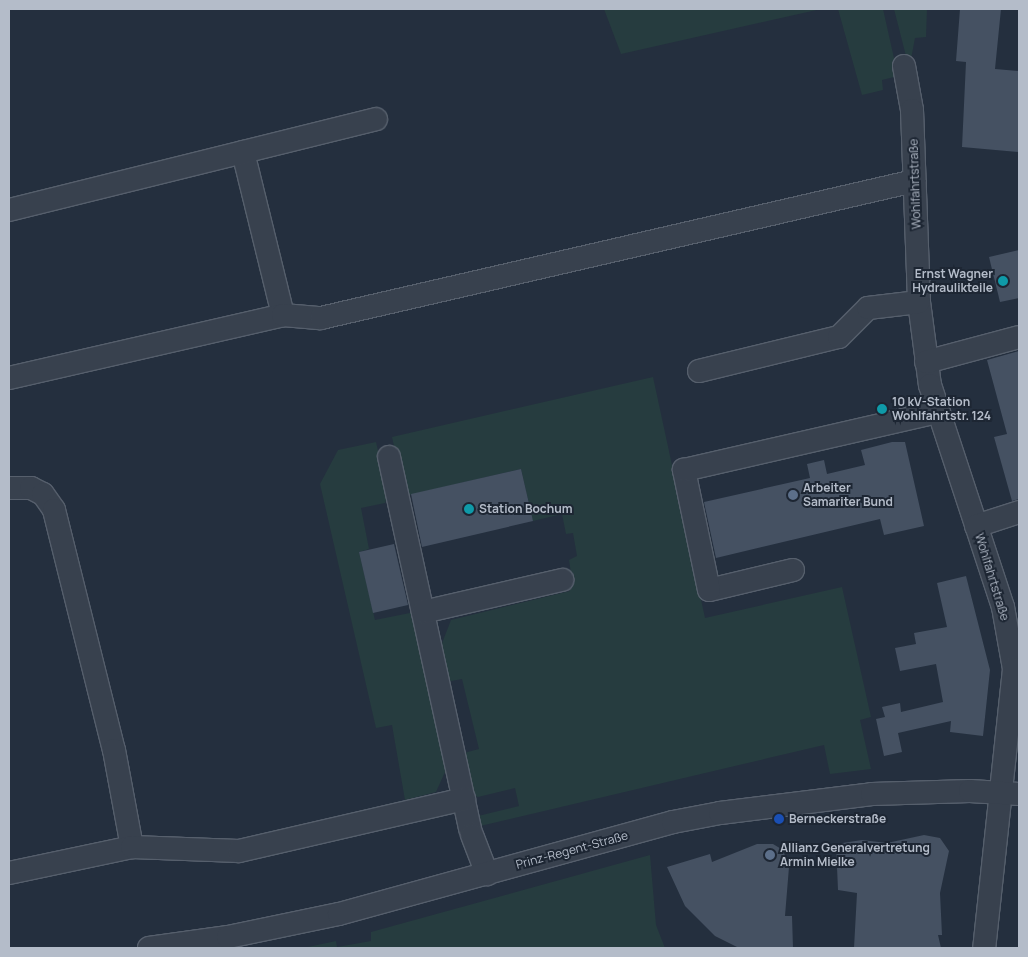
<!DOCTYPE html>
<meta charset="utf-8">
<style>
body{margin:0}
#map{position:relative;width:1028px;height:957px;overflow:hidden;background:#242f3e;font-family:Manrope,sans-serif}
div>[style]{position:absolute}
.green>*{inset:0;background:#263c3f}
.building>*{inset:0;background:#455162}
.roads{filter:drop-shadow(1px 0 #565f6c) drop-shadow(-1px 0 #565f6c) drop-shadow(0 1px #565f6c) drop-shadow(0 -1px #565f6c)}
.minor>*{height:22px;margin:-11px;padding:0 11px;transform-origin:11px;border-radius:11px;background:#38414e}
.dots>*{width:14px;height:14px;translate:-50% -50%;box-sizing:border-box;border:2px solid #1d2633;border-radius:50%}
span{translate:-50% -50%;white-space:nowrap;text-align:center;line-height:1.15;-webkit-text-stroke:4px #1d2633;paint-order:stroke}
.street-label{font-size:12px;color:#b4bcc9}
.poi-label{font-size:12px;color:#b4bcc9;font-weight:700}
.right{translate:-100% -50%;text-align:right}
.left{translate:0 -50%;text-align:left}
.frame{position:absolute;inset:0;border:10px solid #b4bcc9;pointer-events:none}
</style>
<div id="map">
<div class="green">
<i style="clip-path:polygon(604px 9px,821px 9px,621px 54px)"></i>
<i style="clip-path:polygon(838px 9px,883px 9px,898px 76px,882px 80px,883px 90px,862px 95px)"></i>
<i style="clip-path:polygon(894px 9px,927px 9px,926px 37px,915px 38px,911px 59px,907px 60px)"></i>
<i style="clip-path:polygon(653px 377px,705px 618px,842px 587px,871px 717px,860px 720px,871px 769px,830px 774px,824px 745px,480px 826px,478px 816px,519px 806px,515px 788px,478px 797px,473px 795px,464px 753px,479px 749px,462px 679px,446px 682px,439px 651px,451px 620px,570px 591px,567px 575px,571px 573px,569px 560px,577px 556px,573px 533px,566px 534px,562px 514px,533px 521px,521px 469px,405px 496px,392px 437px)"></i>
<i style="clip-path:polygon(376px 442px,388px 495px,385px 503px,361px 508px,369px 549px,359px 552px,375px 620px,415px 612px,449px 763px,436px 792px,405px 800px,392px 725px,376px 728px,320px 484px,338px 450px)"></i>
<i style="clip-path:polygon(650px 855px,656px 925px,665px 948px,303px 948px,336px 941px,337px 947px,371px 941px,371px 932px)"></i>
</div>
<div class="building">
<i style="clip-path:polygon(960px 9px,1001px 9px,995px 69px,1019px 71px,1019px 152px,962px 147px,966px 62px,956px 61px)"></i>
<i style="clip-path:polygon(1019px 250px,1019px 298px,1000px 302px,989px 257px)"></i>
<i style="clip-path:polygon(1019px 351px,1019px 499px,1012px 501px,994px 437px,1007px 434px,987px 360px)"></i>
<i style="clip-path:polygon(892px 442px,905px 442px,924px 526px,884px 535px,880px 519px,716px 558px,704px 502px,810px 478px,807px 464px,824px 460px,827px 474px,865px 465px,861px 450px)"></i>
<i style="clip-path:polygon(521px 469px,533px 521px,422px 547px,411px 494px)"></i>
<i style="clip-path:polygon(394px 544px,408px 605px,373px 613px,359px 552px)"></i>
<i style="clip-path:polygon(966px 576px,990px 670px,983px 736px,950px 732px,951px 721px,898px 733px,902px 752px,884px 756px,876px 719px,885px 717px,882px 707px,900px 703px,901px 712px,943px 702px,936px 664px,900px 671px,895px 648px,916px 644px,914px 633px,947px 627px,937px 583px)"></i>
<i style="clip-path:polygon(924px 835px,940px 838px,949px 851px,940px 893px,942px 935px,938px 935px,941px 948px,854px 948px,857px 893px,838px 890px,836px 844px,862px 840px,887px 843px)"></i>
<i style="clip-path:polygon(757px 844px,773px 844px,783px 850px,789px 867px,785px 916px,792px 916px,793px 948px,739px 948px,715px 936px,685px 906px,667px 867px,710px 854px,712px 862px)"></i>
</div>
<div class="roads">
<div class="minor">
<i style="left:904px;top:66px;width:45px;rotate:79.7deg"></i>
<i style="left:912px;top:110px;width:192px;rotate:87.9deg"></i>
<i style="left:919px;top:302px;width:84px;rotate:82.5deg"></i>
<i style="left:930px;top:385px;width:234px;rotate:71.8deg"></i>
<i style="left:1003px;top:607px;width:63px;rotate:79.9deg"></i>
<i style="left:1014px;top:669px;width:281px;rotate:96.1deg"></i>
<i style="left:243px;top:152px;width:168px;rotate:76.2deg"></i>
<i style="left:9px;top:210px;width:378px;rotate:-13.9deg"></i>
<i style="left:926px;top:362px;width:96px;rotate:-15deg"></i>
<i style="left:699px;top:371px;width:144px;rotate:-13.7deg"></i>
<i style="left:839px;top:337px;width:41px;rotate:-45deg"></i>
<i style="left:868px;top:308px;width:51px;rotate:-6.7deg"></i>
<i style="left:9px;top:378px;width:281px;rotate:-12.9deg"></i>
<i style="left:283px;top:315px;width:38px;rotate:5deg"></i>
<i style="left:321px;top:318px;width:609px;rotate:-13.01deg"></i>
<i style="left:389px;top:457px;width:380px;rotate:77.7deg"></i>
<i style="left:9px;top:488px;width:22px"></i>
<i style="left:31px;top:488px;width:13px;rotate:27deg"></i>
<i style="left:43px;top:494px;width:19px;rotate:55deg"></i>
<i style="left:54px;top:510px;width:247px;rotate:76deg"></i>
<i style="left:114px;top:750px;width:99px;rotate:79.5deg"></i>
<i style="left:976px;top:526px;width:45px;rotate:-18deg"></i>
<i style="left:793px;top:570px;width:86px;rotate:166.6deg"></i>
<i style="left:709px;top:590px;width:123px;rotate:-101.8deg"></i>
<i style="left:684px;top:470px;width:260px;rotate:-12.9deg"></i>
<i style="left:423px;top:612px;width:143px;rotate:-13deg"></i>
<i style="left:472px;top:835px;width:42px;rotate:69deg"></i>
<i style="left:9px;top:873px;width:126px;rotate:-11.9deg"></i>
<i style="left:132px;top:847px;width:107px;rotate:2.1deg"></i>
<i style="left:239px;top:851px;width:231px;rotate:-13deg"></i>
<i style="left:149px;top:948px;width:80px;rotate:-7.9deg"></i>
<i style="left:228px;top:937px;width:113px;rotate:-11.7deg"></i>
<i style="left:339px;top:914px;width:346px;rotate:-15.4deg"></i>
<i style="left:673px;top:822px;width:48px;rotate:-10.8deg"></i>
<i style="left:720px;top:813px;width:153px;rotate:-7.1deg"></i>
<i style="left:872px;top:794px;width:98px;rotate:-1.8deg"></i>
<i style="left:970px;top:791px;width:49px;rotate:3.5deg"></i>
</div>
</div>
<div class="dots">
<i style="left:1003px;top:281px;background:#0f9aa8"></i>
<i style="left:882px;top:409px;background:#0f9aa8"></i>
<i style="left:793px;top:495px;background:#5c6f8a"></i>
<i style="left:469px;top:509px;background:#0f9aa8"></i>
<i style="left:779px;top:819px;background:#1a4fb4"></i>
<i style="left:770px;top:855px;background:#5c6f8a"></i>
</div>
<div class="street-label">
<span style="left:915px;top:184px;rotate:-92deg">Wohlfahrtstraße</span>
<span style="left:992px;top:577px;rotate:73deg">Wohlfahrtstraße</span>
<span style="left:572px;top:850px;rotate:-15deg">Prinz-Regent-Straße</span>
</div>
<div class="poi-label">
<span class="right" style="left:993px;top:281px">Ernst Wagner<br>Hydraulikteile</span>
<span class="left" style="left:892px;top:409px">10 kV-Station<br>Wohlfahrtstr. 124</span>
<span class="left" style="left:803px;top:495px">Arbeiter<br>Samariter Bund</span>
<span class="left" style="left:479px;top:509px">Station Bochum</span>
<span class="left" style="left:789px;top:819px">Berneckerstraße</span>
<span class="left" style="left:780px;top:855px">Allianz Generalvertretung<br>Armin Mielke</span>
</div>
<div class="frame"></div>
</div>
